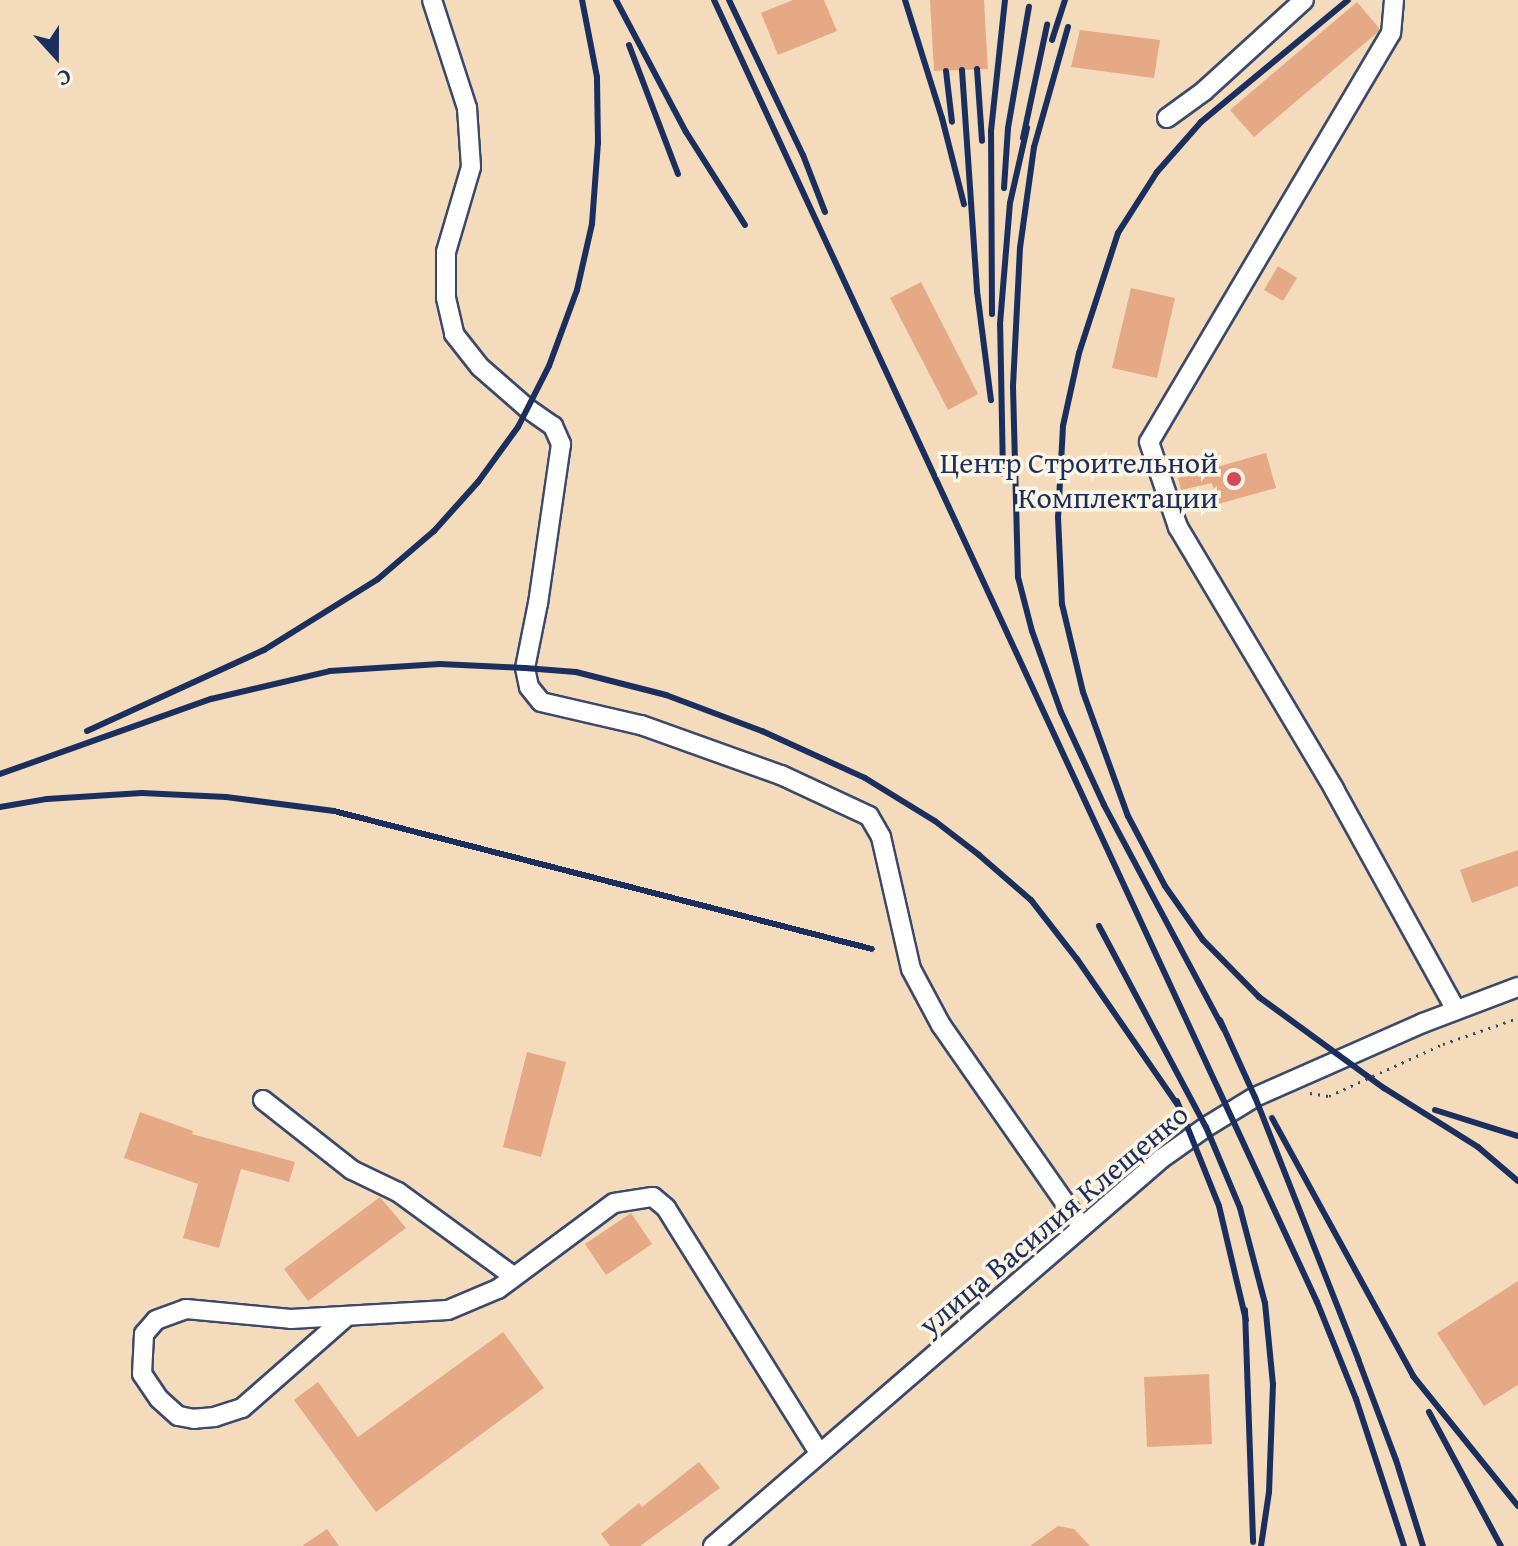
<!DOCTYPE html>
<meta charset="utf-8">
<style>
body{margin:0}
#map{position:relative;width:1518px;height:1546px;overflow:hidden;background:#f3dbbb;font-family:"Gentium Book Plus",serif}
div>[style]{position:absolute}
.building>*{inset:0;background:#e6a985}
.path>*{height:3px;margin-top:-1.5px;transform-origin:0;background:repeating-linear-gradient(90deg,#3b496c 0 2px,transparent 0 8px)}
.roads{filter:drop-shadow(2px 0 #3b496c) drop-shadow(-2px 0 #3b496c) drop-shadow(0 2px #3b496c) drop-shadow(0 -2px #3b496c)}
.minor>*{height:18px;margin:-9px;padding:0 9px;transform-origin:9px;border-radius:9px;background:#fff}
.rail>*{height:6px;margin:-3px;padding:0 3px;transform-origin:3px;border-radius:3px;background:#1b2f5e}
.dots>*{width:22px;height:22px;translate:-50% -50%;box-sizing:border-box;border:4px solid #fcf5e5;border-radius:50%}
span{translate:-50% -50%;white-space:nowrap;text-align:center;line-height:1.15;-webkit-text-stroke:7px #fcf5e5;paint-order:stroke}
.poi-label{font-size:30px;color:#1b2f5e}
.right{translate:-100% -50%;text-align:right}
.street-label{font-size:30px;color:#1b2f5e}
.north{position:absolute;left:16px;top:16px;width:80px;height:80px;-webkit-text-stroke:6px #fcf5e5;paint-order:stroke;rotate:159deg;font-size:22px;font-weight:700;line-height:32px;text-align:center;color:#1b2f5e}
.north::after{content:'';display:block;margin:auto;width:28px;height:36px;background:#1b2f5e;clip-path:polygon(50% 0,100% 100%,50% 72%,0 100%)}
</style>
<div id="map">
<div class="building">
<i style="clip-path:polygon(793px 0,824px 0,837px 31px,778px 55px,761px 13px)"></i>
<i style="clip-path:polygon(930px 0,984px 0,988px 69px,934px 71px)"></i>
<i style="clip-path:polygon(1357px 2px,1379px 28px,1378px 32px,1254px 137px,1230px 110px)"></i>
<i style="clip-path:polygon(1080px 30px,1160px 40px,1154px 78px,1071px 67px)"></i>
<i style="clip-path:polygon(1278px 266px,1297px 278px,1283px 301px,1264px 290px)"></i>
<i style="clip-path:polygon(921px 282px,978px 394px,948px 410px,890px 298px)"></i>
<i style="clip-path:polygon(1131px 288px,1175px 298px,1157px 378px,1112px 368px)"></i>
<i style="clip-path:polygon(1266px 453px,1276px 488px,1218px 504px,1212px 483px,1181px 490px,1178px 478px)"></i>
<i style="clip-path:polygon(1518px 850px,1518px 886px,1472px 903px,1460px 870px)"></i>
<i style="clip-path:polygon(527px 1052px,566px 1062px,541px 1157px,503px 1147px)"></i>
<i style="clip-path:polygon(140px 1112px,193px 1131px,192px 1134px,295px 1162px,289px 1182px,241px 1169px,219px 1248px,183px 1238px,198px 1184px,124px 1158px)"></i>
<i style="clip-path:polygon(380px 1197px,406px 1228px,308px 1301px,284px 1269px)"></i>
<i style="clip-path:polygon(631px 1213px,652px 1244px,606px 1275px,585px 1244px)"></i>
<i style="clip-path:polygon(1518px 1281px,1518px 1385px,1484px 1406px,1437px 1333px)"></i>
<i style="clip-path:polygon(503px 1332px,544px 1388px,376px 1512px,294px 1400px,318px 1382px,358px 1437px)"></i>
<i style="clip-path:polygon(1209px 1374px,1212px 1444px,1147px 1447px,1144px 1377px)"></i>
<i style="clip-path:polygon(699px 1462px,720px 1488px,640px 1546px,610px 1546px,601px 1534px,639px 1503px,642px 1507px)"></i>
<i style="clip-path:polygon(1058px 1526px,1074px 1529px,1090px 1546px,1030px 1546px)"></i>
<i style="clip-path:polygon(327px 1529px,339px 1546px,302px 1546px)"></i>
</div>
<div class="path">
<i style="left:1310px;top:1093px;width:19px;rotate:9deg"></i>
<i style="left:1329px;top:1096px;width:125px;rotate:-24.5deg"></i>
<i style="left:1443px;top:1044px;width:79px;rotate:-19.1deg"></i>
</div>
<div class="roads">
<div class="minor">
<i style="left:432px;top:0;width:114px;rotate:72deg"></i>
<i style="left:467px;top:108px;width:59px;rotate:86.1deg"></i>
<i style="left:471px;top:167px;width:89px;rotate:106.4deg"></i>
<i style="left:446px;top:252px;width:46px;rotate:90deg"></i>
<i style="left:446px;top:298px;width:37px;rotate:77deg"></i>
<i style="left:454px;top:334px;width:42px;rotate:51.8deg"></i>
<i style="left:480px;top:367px;width:62px;rotate:41.1deg"></i>
<i style="left:527px;top:408px;width:32px;rotate:35deg"></i>
<i style="left:553px;top:426px;width:20px;rotate:66deg"></i>
<i style="left:561px;top:444px;width:161px;rotate:98.2deg"></i>
<i style="left:538px;top:603px;width:66px;rotate:101.3deg"></i>
<i style="left:525px;top:668px;width:19px;rotate:78deg"></i>
<i style="left:529px;top:687px;width:19px;rotate:51deg"></i>
<i style="left:541px;top:702px;width:103px;rotate:13deg"></i>
<i style="left:641px;top:725px;width:149px;rotate:19.7deg"></i>
<i style="left:781px;top:775px;width:97px;rotate:25deg"></i>
<i style="left:869px;top:816px;width:24px;rotate:60deg"></i>
<i style="left:881px;top:837px;width:135px;rotate:77.2deg"></i>
<i style="left:911px;top:969px;width:64px;rotate:61.8deg"></i>
<i style="left:941px;top:1025px;width:246px;rotate:55.1deg"></i>
<i style="left:1394px;top:0;width:33px;rotate:95deg"></i>
<i style="left:1391px;top:33px;width:475px;rotate:120.6deg"></i>
<i style="left:1149px;top:442px;width:90px;rotate:71.2deg"></i>
<i style="left:1178px;top:527px;width:305px;rotate:59.2deg"></i>
<i style="left:1334px;top:789px;width:252px;rotate:61.1deg"></i>
<i style="left:1167px;top:118px;width:46px;rotate:-36.1deg"></i>
<i style="left:1204px;top:91px;width:135px;rotate:-42.3deg"></i>
<i style="left:263px;top:1100px;width:113px;rotate:38.2deg"></i>
<i style="left:352px;top:1170px;width:51px;rotate:25.6deg"></i>
<i style="left:398px;top:1192px;width:142px;rotate:36.1deg"></i>
<i style="left:346px;top:1317px;width:138px;rotate:138.8deg"></i>
<i style="left:242px;top:1408px;width:28px;rotate:162deg"></i>
<i style="left:215px;top:1417px;width:21px;rotate:175deg"></i>
<i style="left:194px;top:1419px;width:16px;rotate:-169deg"></i>
<i style="left:178px;top:1416px;width:25px;rotate:-138deg"></i>
<i style="left:159px;top:1399px;width:30px;rotate:-124deg"></i>
<i style="left:142px;top:1374px;width:40px;rotate:-87.1deg"></i>
<i style="left:144px;top:1334px;width:18px;rotate:-49deg"></i>
<i style="left:156px;top:1320px;width:32px;rotate:-20deg"></i>
<i style="left:186px;top:1309px;width:105px;rotate:5.4deg"></i>
<i style="left:291px;top:1319px;width:157px;rotate:-3.3deg"></i>
<i style="left:448px;top:1310px;width:54px;rotate:-22.8deg"></i>
<i style="left:498px;top:1289px;width:144px;rotate:-36.6deg"></i>
<i style="left:614px;top:1203px;width:39px;rotate:-9deg"></i>
<i style="left:653px;top:1197px;width:17px;rotate:40deg"></i>
<i style="left:666px;top:1208px;width:289px;rotate:58deg"></i>
<i style="left:713px;top:1546px;width:592px;rotate:-40.82deg"></i>
<i style="left:1161px;top:1159px;width:55px;rotate:-35.4deg"></i>
<i style="left:1206px;top:1127px;width:57px;rotate:-31.5deg"></i>
<i style="left:1255px;top:1097px;width:184px;rotate:-23.8deg"></i>
<i style="left:1423px;top:1023px;width:102px;rotate:-20.8deg"></i>
</div>
</div>
<div class="rail">
<i style="left:616px;top:0;width:149px;rotate:62.1deg"></i>
<i style="left:686px;top:132px;width:110px;rotate:57.6deg"></i>
<i style="left:714px;top:0;width:1435px;rotate:65.15deg"></i>
<i style="left:1317px;top:1302px;width:105px;rotate:68.1deg"></i>
<i style="left:1356px;top:1399px;width:155px;rotate:71.9deg"></i>
<i style="left:729px;top:0;width:172px;rotate:64.5deg"></i>
<i style="left:803px;top:155px;width:61px;rotate:68.9deg"></i>
<i style="left:905px;top:0;width:124px;rotate:72.6deg"></i>
<i style="left:942px;top:118px;width:89px;rotate:75.7deg"></i>
<i style="left:1348px;top:0;width:191px;rotate:140.3deg"></i>
<i style="left:1201px;top:122px;width:67px;rotate:131.3deg"></i>
<i style="left:1157px;top:172px;width:72px;rotate:122.6deg"></i>
<i style="left:1118px;top:233px;width:126px;rotate:108deg"></i>
<i style="left:1079px;top:353px;width:75px;rotate:102.4deg"></i>
<i style="left:1063px;top:426px;width:91px;rotate:93.1deg"></i>
<i style="left:1058px;top:517px;width:87px;rotate:87.4deg"></i>
<i style="left:1062px;top:604px;width:90px;rotate:76.6deg"></i>
<i style="left:1083px;top:692px;width:132px;rotate:70.1deg"></i>
<i style="left:1128px;top:816px;width:79px;rotate:62.1deg"></i>
<i style="left:1165px;top:886px;width:66px;rotate:54.9deg"></i>
<i style="left:1203px;top:940px;width:80px;rotate:45.5deg"></i>
<i style="left:1259px;top:997px;width:155px;rotate:36.1deg"></i>
<i style="left:1384px;top:1088px;width:111px;rotate:32.1deg"></i>
<i style="left:1478px;top:1147px;width:52px;rotate:40.4deg"></i>
<i style="left:1068px;top:27px;width:125px;rotate:105.8deg"></i>
<i style="left:1034px;top:147px;width:102px;rotate:97.9deg"></i>
<i style="left:1020px;top:248px;width:139px;rotate:92.9deg"></i>
<i style="left:1013px;top:387px;width:190px;rotate:88.5deg"></i>
<i style="left:1018px;top:577px;width:56px;rotate:75.5deg"></i>
<i style="left:1032px;top:631px;width:86px;rotate:70.3deg"></i>
<i style="left:1061px;top:712px;width:102px;rotate:65.2deg"></i>
<i style="left:1104px;top:805px;width:253px;rotate:61.9deg"></i>
<i style="left:1052px;top:40px;width:42px;rotate:-72deg"></i>
<i style="left:629px;top:45px;width:138px;rotate:69.2deg"></i>
<i style="left:977px;top:69px;width:72px;rotate:86deg"></i>
<i style="left:962px;top:70px;width:222px;rotate:86.1deg"></i>
<i style="left:977px;top:291px;width:110px;rotate:82.7deg"></i>
<i style="left:946px;top:71px;width:51px;rotate:83.3deg"></i>
<i style="left:1023px;top:138px;width:116px;rotate:-78deg"></i>
<i style="left:1004px;top:188px;width:60px;rotate:-86.2deg"></i>
<i style="left:1008px;top:128px;width:123px;rotate:-80.2deg"></i>
<i style="left:992px;top:314px;width:183px;rotate:-90.3deg"></i>
<i style="left:991px;top:131px;width:132px;rotate:-83.9deg"></i>
<i style="left:1003px;top:474px;width:150px;rotate:-91.1deg"></i>
<i style="left:1000px;top:324px;width:121px;rotate:-85.3deg"></i>
<i style="left:1010px;top:203px;width:77px;rotate:-77.2deg"></i>
<i style="left:87px;top:731px;width:195px;rotate:-24.6deg"></i>
<i style="left:264px;top:650px;width:134px;rotate:-31.9deg"></i>
<i style="left:378px;top:579px;width:74px;rotate:-40.6deg"></i>
<i style="left:434px;top:531px;width:66px;rotate:-48.1deg"></i>
<i style="left:478px;top:482px;width:68px;rotate:-54deg"></i>
<i style="left:518px;top:427px;width:68px;rotate:-63.1deg"></i>
<i style="left:549px;top:366px;width:81px;rotate:-69.8deg"></i>
<i style="left:577px;top:290px;width:68px;rotate:-77.2deg"></i>
<i style="left:592px;top:224px;width:81px;rotate:-85.8deg"></i>
<i style="left:598px;top:143px;width:66px;rotate:-90.9deg"></i>
<i style="left:597px;top:77px;width:78px;rotate:-101deg"></i>
<i style="left:0;top:774px;width:224px;rotate:-19.6deg"></i>
<i style="left:211px;top:699px;width:122px;rotate:-13.2deg"></i>
<i style="left:330px;top:671px;width:110px;rotate:-3.6deg"></i>
<i style="left:440px;top:664px;width:85px;rotate:2.7deg"></i>
<i style="left:525px;top:668px;width:51px;rotate:4.5deg"></i>
<i style="left:576px;top:672px;width:93px;rotate:14.3deg"></i>
<i style="left:666px;top:695px;width:103px;rotate:20.6deg"></i>
<i style="left:762px;top:731px;width:113px;rotate:24.5deg"></i>
<i style="left:865px;top:778px;width:82px;rotate:31.6deg"></i>
<i style="left:935px;top:821px;width:56px;rotate:37.7deg"></i>
<i style="left:979px;top:855px;width:69px;rotate:40.9deg"></i>
<i style="left:1031px;top:900px;width:75px;rotate:52.1deg"></i>
<i style="left:1077px;top:959px;width:183px;rotate:55.4deg"></i>
<i style="left:0;top:807px;width:48px;rotate:-9.7deg"></i>
<i style="left:47px;top:799px;width:95px;rotate:-3.6deg"></i>
<i style="left:142px;top:793px;width:84px;rotate:2.7deg"></i>
<i style="left:226px;top:797px;width:109px;rotate:7.4deg"></i>
<i style="left:334px;top:811px;width:555px;rotate:14.39deg"></i>
<i style="left:1099px;top:926px;width:228px;rotate:62deg"></i>
<i style="left:1206px;top:1127px;width:88px;rotate:67.2deg"></i>
<i style="left:1240px;top:1208px;width:98px;rotate:75.3deg"></i>
<i style="left:1265px;top:1303px;width:81px;rotate:84.4deg"></i>
<i style="left:1273px;top:1384px;width:108px;rotate:92.1deg"></i>
<i style="left:1269px;top:1492px;width:55px;rotate:98.4deg"></i>
<i style="left:1220px;top:1020px;width:85px;rotate:65.6deg"></i>
<i style="left:1255px;top:1097px;width:282px;rotate:68.5deg"></i>
<i style="left:1358px;top:1359px;width:108px;rotate:69.4deg"></i>
<i style="left:1396px;top:1460px;width:90px;rotate:72.6deg"></i>
<i style="left:1177px;top:1101px;width:113px;rotate:68.2deg"></i>
<i style="left:1219px;top:1206px;width:117px;rotate:76.7deg"></i>
<i style="left:1435px;top:1110px;width:87px;rotate:17.4deg"></i>
<i style="left:1272px;top:1118px;width:294px;rotate:61.3deg"></i>
<i style="left:1413px;top:1376px;width:167px;rotate:51.1deg"></i>
<i style="left:1245px;top:1310px;width:232px;rotate:88deg"></i>
<i style="left:1429px;top:1412px;width:152px;rotate:61.8deg"></i>
</div>
<div class="dots">
<i style="left:1234px;top:479px;background:#d1495b"></i>
</div>
<div class="poi-label">
<span class="right" style="left:1218px;top:479px">Центр Строительной<br>Комплектации</span>
</div>
<div class="street-label">
<span style="left:1053px;top:1219px;rotate:-40deg">улица Василия Клещенко</span>
</div>
<div class="north">С</div>
</div>
